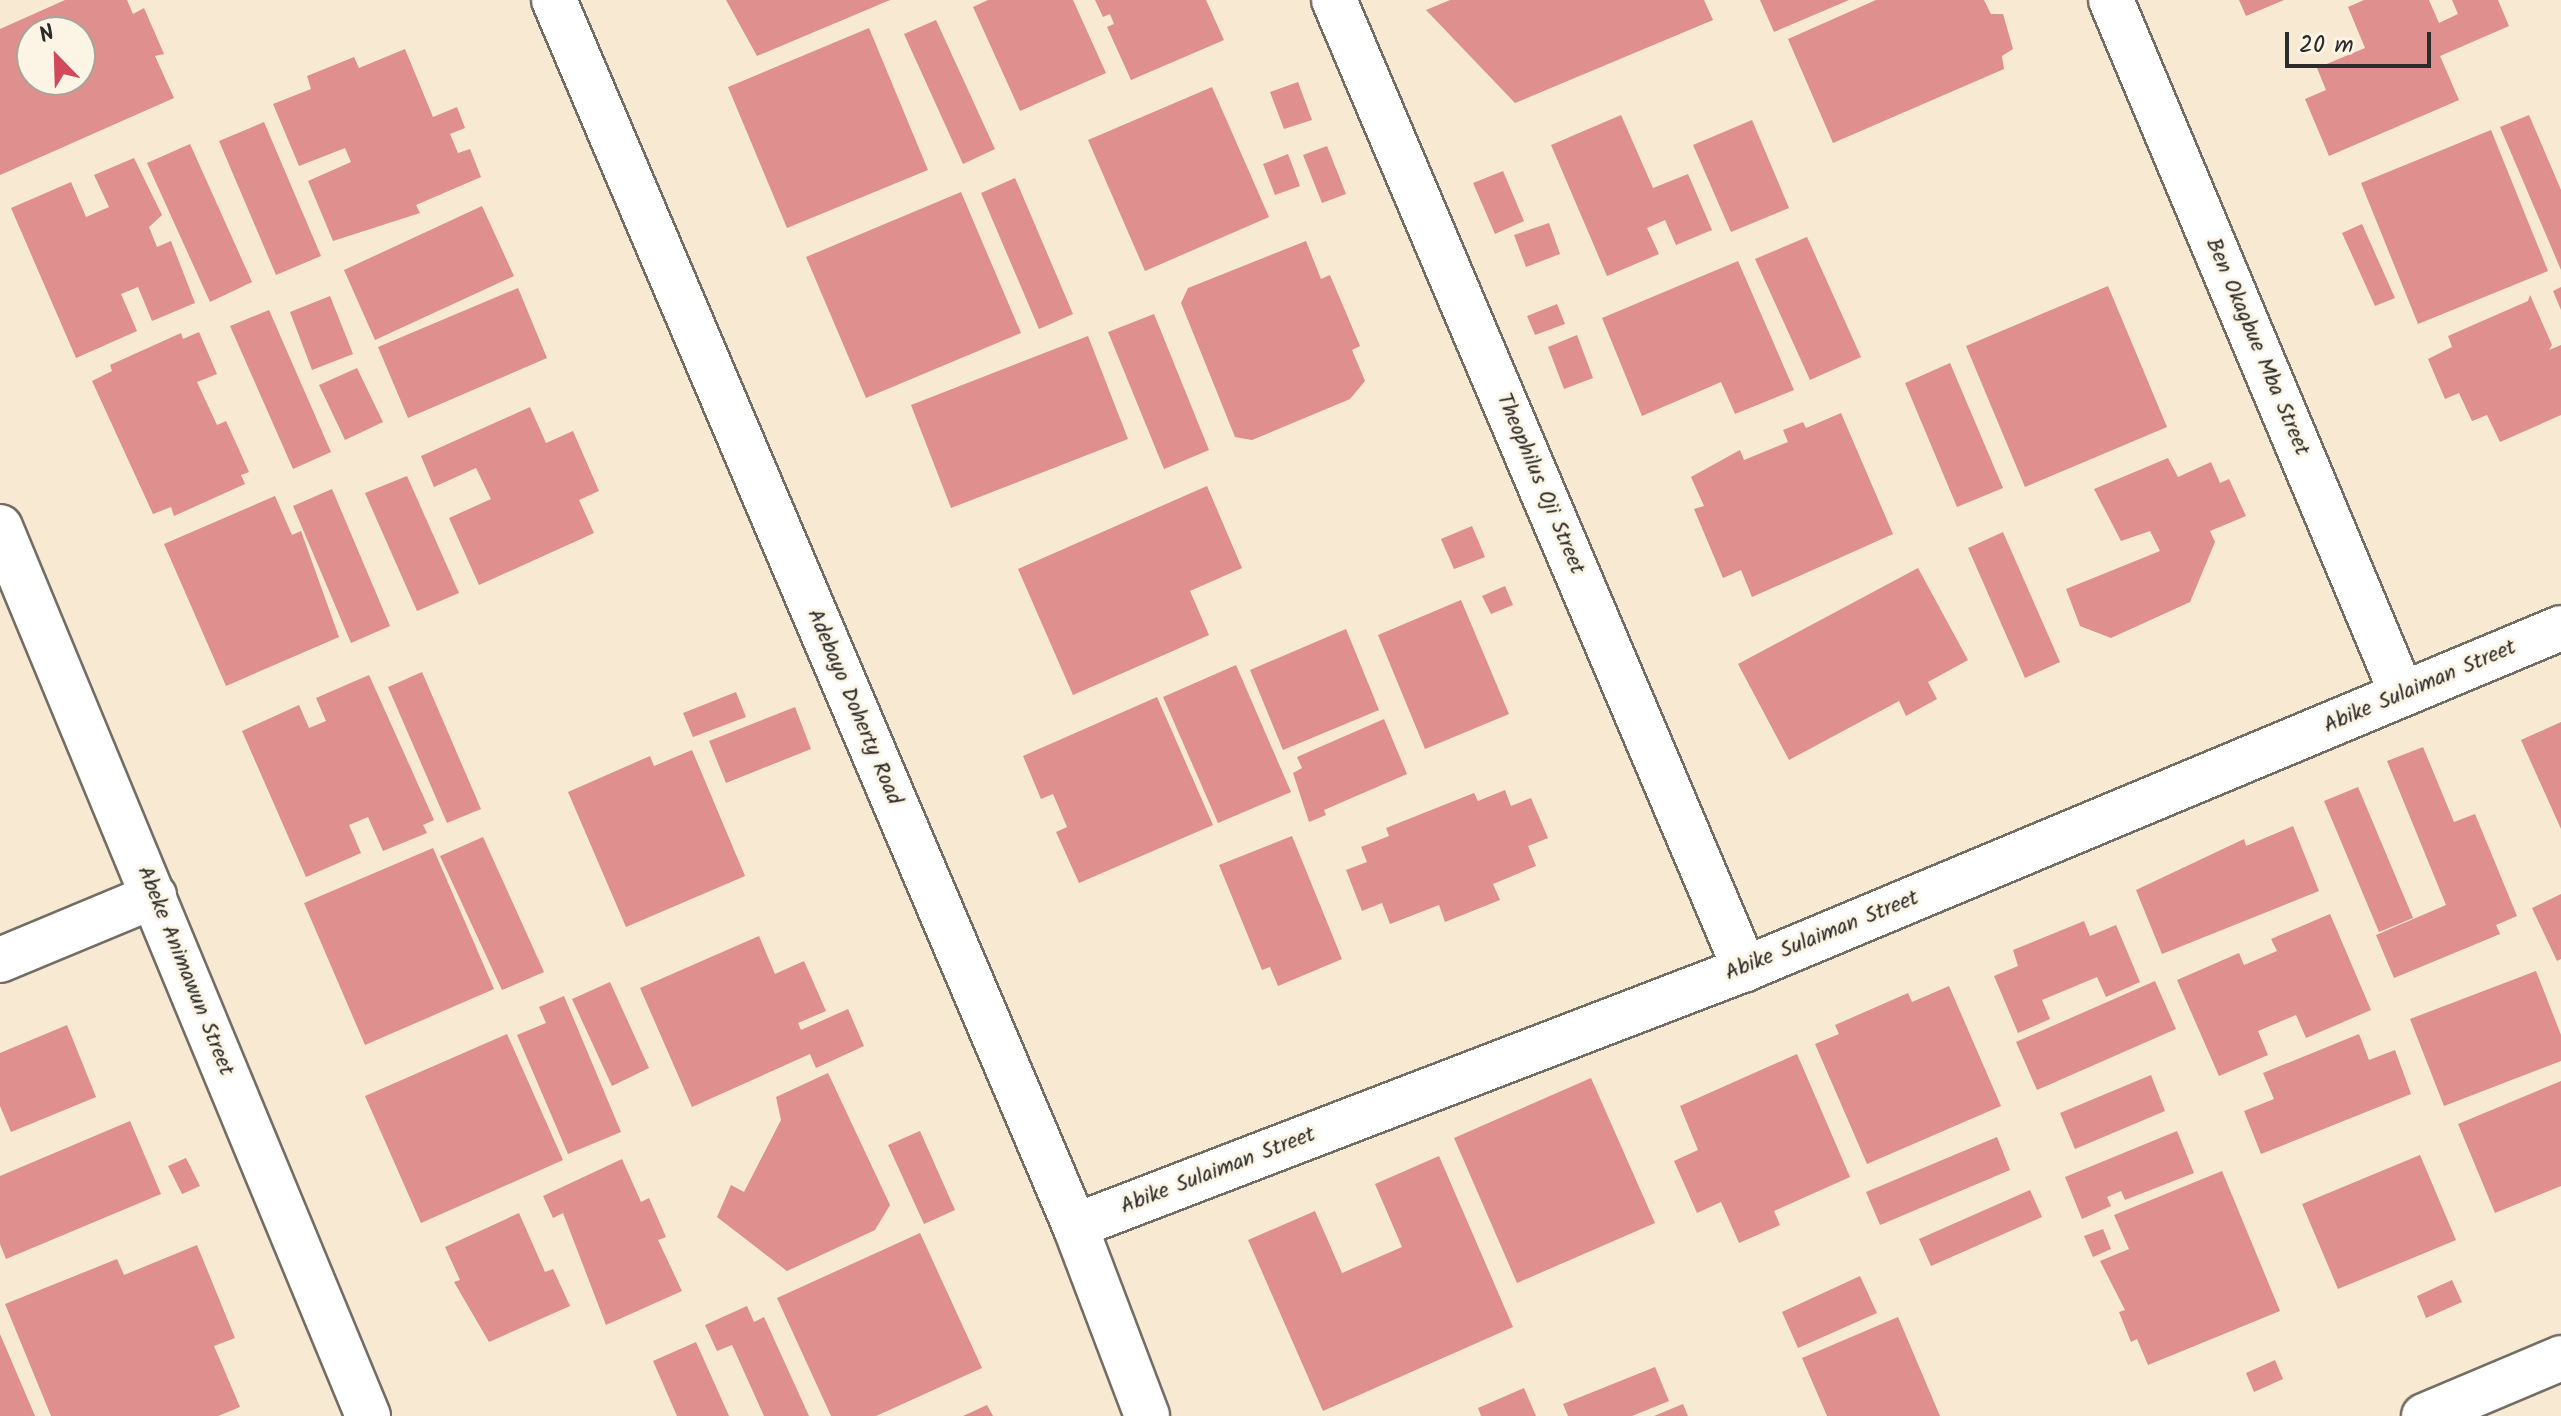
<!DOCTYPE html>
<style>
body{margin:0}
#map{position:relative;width:2561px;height:1416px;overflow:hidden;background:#f8e9d2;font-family:Kalam,sans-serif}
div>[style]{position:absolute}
.building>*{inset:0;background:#de8f8e}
.roads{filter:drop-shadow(2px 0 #736e65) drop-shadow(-2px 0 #736e65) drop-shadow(0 2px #736e65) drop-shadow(0 -2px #736e65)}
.minor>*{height:44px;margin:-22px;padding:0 22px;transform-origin:22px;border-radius:22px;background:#fff}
.tertiary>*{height:44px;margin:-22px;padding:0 22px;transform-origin:22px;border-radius:22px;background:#fff}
.secondary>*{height:44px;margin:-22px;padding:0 22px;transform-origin:22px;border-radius:22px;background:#fff}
span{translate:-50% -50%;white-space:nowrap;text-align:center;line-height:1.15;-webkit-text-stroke:6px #fcf5e5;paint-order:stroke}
.street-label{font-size:22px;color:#2b2b2b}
.north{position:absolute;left:16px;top:16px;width:80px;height:80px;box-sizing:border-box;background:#fcf5e5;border:2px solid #a8a49b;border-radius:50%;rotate:337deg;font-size:22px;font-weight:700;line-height:32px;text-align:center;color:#2b2b2b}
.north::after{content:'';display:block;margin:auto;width:28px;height:36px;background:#d1495b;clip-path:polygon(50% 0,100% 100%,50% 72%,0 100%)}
.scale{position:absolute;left:2285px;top:32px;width:146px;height:36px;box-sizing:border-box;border:4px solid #2b2b2b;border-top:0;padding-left:10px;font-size:24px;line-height:28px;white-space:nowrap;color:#2b2b2b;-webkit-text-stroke:6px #fcf5e5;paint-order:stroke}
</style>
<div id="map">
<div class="building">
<i style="clip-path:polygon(evenodd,65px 0,127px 0,133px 14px,144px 8px,164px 54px,155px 56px,174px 98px,0 175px,0 29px,65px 0,32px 32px,80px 32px,80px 80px,32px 80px,32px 32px)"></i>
<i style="clip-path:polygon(726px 0,890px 0,757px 56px)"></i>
<i style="clip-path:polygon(988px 0,1073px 0,1106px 73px,1020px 111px,973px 7px)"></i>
<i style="clip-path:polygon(1095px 0,1206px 0,1224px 40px,1131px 80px,1107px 27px,1114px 24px,1110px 14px,1103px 17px)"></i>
<i style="clip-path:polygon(1450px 0,1704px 0,1713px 20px,1515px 103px,1426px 10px)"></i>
<i style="clip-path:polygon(1760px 0,1849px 0,1774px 32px)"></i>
<i style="clip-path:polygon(1876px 0,1984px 0,1991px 14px,2003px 14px,2013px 49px,2002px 56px,2004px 69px,1833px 143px,1788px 39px)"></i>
<i style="clip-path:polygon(2239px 0,2284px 0,2246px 16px)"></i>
<i style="clip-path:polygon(2364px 0,2429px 0,2439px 23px,2458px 14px,2452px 0,2498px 0,2509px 26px,2440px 56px,2459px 100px,2329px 156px,2305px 99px,2326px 90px,2317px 68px,2365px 48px,2348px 7px)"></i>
<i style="clip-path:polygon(936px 20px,995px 149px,963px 164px,904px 34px)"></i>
<i style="clip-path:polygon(869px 28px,928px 170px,787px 228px,728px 87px)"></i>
<i style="clip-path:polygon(405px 49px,433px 117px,457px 107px,465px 128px,450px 134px,458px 153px,470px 149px,481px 177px,416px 205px,420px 213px,333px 241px,308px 181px,351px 162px,345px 148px,299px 166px,273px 104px,311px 89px,307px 76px,354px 57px,359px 68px)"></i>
<i style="clip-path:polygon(1298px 82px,1312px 120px,1284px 129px,1270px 92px)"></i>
<i style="clip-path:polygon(1212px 87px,1269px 217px,1145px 271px,1088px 140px)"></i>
<i style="clip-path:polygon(1621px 115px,1653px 188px,1688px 174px,1712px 230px,1676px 245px,1665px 220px,1647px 228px,1659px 254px,1607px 276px,1551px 145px)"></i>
<i style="clip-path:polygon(2529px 115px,2561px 190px,2561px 270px,2500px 127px)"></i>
<i style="clip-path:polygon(1752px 120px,1789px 208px,1731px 232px,1693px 145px)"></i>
<i style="clip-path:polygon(264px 122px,321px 256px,276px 275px,219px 141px)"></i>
<i style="clip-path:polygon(2491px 130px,2548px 271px,2418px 324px,2361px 183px)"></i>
<i style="clip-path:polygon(190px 144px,252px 282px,210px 302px,147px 163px)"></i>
<i style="clip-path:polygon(1327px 146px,1346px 194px,1322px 203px,1303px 155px)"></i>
<i style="clip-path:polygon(1288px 154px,1300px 186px,1275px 195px,1263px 164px)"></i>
<i style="clip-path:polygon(134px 158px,162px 215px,149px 227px,157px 247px,171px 241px,195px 303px,152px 321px,138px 287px,121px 294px,137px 331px,76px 358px,11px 208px,71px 182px,86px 217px,109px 207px,94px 175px)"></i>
<i style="clip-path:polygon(1503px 171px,1524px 221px,1495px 234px,1473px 183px)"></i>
<i style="clip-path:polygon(1015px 178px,1073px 314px,1039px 329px,981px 193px)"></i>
<i style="clip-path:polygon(961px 192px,1021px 333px,866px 398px,806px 257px)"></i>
<i style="clip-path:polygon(482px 206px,514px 276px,375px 340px,344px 270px)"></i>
<i style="clip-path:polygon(1549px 223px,1560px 254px,1526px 267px,1514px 235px)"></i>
<i style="clip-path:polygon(2362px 224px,2395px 298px,2375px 306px,2342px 233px)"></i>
<i style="clip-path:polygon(1807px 237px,1861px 357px,1810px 380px,1755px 259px)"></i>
<i style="clip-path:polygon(1306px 241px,1321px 279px,1330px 275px,1360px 346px,1352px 350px,1365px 381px,1350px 399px,1252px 440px,1235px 437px,1181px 303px,1188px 288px)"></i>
<i style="clip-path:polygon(1738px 261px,1794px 390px,1735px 414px,1721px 382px,1642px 416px,1602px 318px)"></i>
<i style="clip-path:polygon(2108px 286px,2167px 427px,2025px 487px,1966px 346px)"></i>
<i style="clip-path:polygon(2561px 287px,2561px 310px,2553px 291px)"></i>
<i style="clip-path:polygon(518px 288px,547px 358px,408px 418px,378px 347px)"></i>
<i style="clip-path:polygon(2530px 295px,2552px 345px,2549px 350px,2561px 345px,2561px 415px,2500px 442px,2487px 415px,2472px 421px,2459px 393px,2445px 399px,2428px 359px,2452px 347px,2448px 336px,2528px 301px)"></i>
<i style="clip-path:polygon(330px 296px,353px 354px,312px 370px,290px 312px)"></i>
<i style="clip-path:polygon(1557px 304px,1565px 324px,1535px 335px,1527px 316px)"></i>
<i style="clip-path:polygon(269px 310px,331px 452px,293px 469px,230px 326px)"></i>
<i style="clip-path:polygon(1154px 314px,1209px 450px,1164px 469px,1108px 332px)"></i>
<i style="clip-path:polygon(199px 332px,217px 374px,197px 382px,217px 425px,226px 421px,249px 472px,241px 475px,245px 484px,174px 516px,171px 507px,153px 514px,92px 381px,112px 371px,110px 365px,181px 333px,183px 339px)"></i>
<i style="clip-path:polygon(1577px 335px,1593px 378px,1564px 389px,1548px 347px)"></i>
<i style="clip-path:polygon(1088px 336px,1128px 439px,951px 508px,911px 405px)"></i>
<i style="clip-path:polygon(1950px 363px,2003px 488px,1957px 507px,1905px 383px)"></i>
<i style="clip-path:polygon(357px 368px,383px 422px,345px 440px,319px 385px)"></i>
<i style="clip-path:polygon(530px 407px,546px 443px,573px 431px,599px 491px,579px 500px,594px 533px,479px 585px,449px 518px,491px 499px,476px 468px,434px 487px,421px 456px)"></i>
<i style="clip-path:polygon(1841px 413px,1893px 534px,1752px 597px,1741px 570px,1723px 578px,1694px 509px,1704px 506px,1691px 477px,1740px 450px,1744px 460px,1788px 442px,1783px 430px,1803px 422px,1806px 428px)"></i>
<i style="clip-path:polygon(2168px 458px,2178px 477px,2211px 462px,2220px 483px,2229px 479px,2246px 516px,2210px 531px,2215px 542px,2190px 602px,2111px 638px,2080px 626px,2066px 589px,2160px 551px,2150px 531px,2121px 541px,2094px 489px)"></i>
<i style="clip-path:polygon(407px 476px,459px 593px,417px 611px,365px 493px)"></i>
<i style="clip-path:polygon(1207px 486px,1242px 568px,1190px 591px,1209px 635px,1073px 695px,1018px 569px)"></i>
<i style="clip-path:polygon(332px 489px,390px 626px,351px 643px,293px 506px)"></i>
<i style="clip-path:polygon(275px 496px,292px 535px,301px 531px,339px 637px,226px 686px,164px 544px)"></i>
<i style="clip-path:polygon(1472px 526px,1485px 557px,1454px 569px,1441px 539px)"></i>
<i style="clip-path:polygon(2003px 532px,2060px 662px,2025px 678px,1968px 548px)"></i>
<i style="clip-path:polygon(1918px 568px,1968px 660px,1928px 682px,1937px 699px,1906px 716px,1899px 701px,1789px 760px,1738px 664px)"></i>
<i style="clip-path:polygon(1505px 586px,1513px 605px,1491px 614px,1482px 596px)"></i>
<i style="clip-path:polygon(1461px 600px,1509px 714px,1425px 749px,1378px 635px)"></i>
<i style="clip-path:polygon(1346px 629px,1379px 710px,1283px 750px,1250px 670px)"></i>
<i style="clip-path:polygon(1236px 665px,1291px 792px,1218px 823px,1163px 697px)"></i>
<i style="clip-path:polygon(422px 672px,481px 809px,447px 823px,388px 687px)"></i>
<i style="clip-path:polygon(369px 675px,434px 820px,423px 825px,427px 833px,383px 851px,368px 817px,349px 825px,361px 853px,306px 877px,242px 731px,299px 705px,309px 728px,326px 721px,316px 698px)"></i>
<i style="clip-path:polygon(736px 692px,746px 717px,693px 737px,683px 713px)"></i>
<i style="clip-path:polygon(1157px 697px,1213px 825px,1079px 883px,1056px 832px,1067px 827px,1053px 794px,1041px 799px,1023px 756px)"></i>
<i style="clip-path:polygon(795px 707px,811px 749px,726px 783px,709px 741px)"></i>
<i style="clip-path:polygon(1384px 719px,1407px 774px,1324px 810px,1326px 815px,1309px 822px,1293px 773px,1302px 768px,1297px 757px)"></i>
<i style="clip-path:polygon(2561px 722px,2561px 829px,2521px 740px)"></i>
<i style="clip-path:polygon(2423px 747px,2454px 822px,2475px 814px,2517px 916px,2496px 925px,2500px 934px,2394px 978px,2376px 935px,2446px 905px,2387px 761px)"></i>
<i style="clip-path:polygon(692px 750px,745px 876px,626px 927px,568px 792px,650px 756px,654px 766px)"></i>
<i style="clip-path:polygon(2358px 787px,2413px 918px,2379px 932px,2324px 801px)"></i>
<i style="clip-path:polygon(1505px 790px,1511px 806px,1531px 798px,1548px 838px,1528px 846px,1536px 866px,1493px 884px,1500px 900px,1445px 922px,1439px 905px,1390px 924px,1382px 903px,1362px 911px,1346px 870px,1367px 862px,1361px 847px,1389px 836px,1386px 828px,1474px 793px,1478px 801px)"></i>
<i style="clip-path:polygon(2293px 826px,2319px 891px,2162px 954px,2136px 890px,2244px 839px,2246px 846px)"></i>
<i style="clip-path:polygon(1292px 836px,1342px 959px,1278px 986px,1270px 967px,1262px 970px,1219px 865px)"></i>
<i style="clip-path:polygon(483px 837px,544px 972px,502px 990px,440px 856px)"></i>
<i style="clip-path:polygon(433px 848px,494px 989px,365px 1045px,304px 903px)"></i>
<i style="clip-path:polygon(2561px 894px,2561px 959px,2557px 961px,2532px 908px)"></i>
<i style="clip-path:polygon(2330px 914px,2371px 1010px,2306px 1038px,2296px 1015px,2258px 1031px,2268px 1055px,2219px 1076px,2177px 980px,2239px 953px,2244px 965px,2277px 951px,2271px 939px)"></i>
<i style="clip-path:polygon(2084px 921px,2090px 936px,2116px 925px,2140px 982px,2106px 997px,2097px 977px,2042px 1000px,2050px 1019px,2018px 1033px,1994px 976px,2018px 966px,2013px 950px)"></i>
<i style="clip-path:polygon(759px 936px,775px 974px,804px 961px,826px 1011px,798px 1023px,801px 1030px,848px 1009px,864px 1046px,816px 1068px,810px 1054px,692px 1107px,640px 988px)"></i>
<i style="clip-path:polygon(2536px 971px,2561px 1035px,2561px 1061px,2444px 1106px,2410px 1019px)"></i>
<i style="clip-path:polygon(2155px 981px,2176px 1029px,2037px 1090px,2016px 1042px)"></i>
<i style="clip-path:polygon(610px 982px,649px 1068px,612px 1086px,572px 999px)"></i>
<i style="clip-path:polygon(1949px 986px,2001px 1106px,1867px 1164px,1815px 1044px,1839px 1034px,1835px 1025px,1908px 993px,1912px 1002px)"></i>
<i style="clip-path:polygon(564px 996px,621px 1132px,568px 1154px,517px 1035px,546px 1023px,539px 1007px)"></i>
<i style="clip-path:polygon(67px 1025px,96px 1097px,11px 1132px,0 1106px,0 1053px)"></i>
<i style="clip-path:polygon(507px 1034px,563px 1160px,421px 1223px,365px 1096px)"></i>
<i style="clip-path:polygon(2359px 1034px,2369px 1060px,2395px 1050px,2411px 1094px,2261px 1154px,2244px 1111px,2274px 1099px,2263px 1073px)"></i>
<i style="clip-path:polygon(1797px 1054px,1850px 1177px,1774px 1211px,1780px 1225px,1739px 1243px,1721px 1202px,1697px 1213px,1674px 1161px,1698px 1150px,1680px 1106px)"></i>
<i style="clip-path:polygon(828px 1073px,890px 1205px,875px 1230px,787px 1271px,717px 1217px,731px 1185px,744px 1192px,781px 1120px,776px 1097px)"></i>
<i style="clip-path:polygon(2151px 1075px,2165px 1111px,2075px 1149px,2060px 1113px)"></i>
<i style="clip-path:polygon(1591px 1078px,1655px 1223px,1517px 1283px,1454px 1138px)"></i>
<i style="clip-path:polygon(2561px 1081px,2561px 1186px,2495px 1213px,2458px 1124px)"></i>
<i style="clip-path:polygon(130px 1121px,161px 1194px,6px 1259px,0 1244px,0 1176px)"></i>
<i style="clip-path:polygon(920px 1131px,955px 1210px,924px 1224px,888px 1145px)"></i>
<i style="clip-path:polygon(2177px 1131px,2194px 1173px,2125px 1200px,2121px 1191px,2107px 1197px,2111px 1206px,2082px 1219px,2065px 1177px)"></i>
<i style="clip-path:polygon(1997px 1137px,2010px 1170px,1880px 1225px,1866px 1192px)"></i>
<i style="clip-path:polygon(2420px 1155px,2456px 1240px,2338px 1289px,2302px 1204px)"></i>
<i style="clip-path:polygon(1439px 1156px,1513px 1327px,1323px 1411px,1248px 1240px,1315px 1211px,1342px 1273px,1402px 1247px,1375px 1184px)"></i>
<i style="clip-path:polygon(186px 1158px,200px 1186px,182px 1194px,168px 1166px)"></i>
<i style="clip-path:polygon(622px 1159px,641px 1202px,649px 1198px,666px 1237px,658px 1240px,682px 1291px,606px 1325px,563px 1213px,553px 1218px,543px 1196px)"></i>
<i style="clip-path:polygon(2222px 1171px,2280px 1311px,2148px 1365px,2137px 1339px,2131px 1342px,2119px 1312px,2125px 1310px,2100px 1261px,2129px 1249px,2114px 1215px)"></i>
<i style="clip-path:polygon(2030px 1190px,2042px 1217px,1931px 1266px,1919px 1239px)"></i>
<i style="clip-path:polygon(519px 1213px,545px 1272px,553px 1269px,570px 1306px,489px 1342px,454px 1282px,460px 1280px,445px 1247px)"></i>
<i style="clip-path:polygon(2103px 1229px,2111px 1249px,2093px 1257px,2084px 1236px)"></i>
<i style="clip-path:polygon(920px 1233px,982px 1368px,876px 1416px,831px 1416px,777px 1298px)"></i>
<i style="clip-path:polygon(197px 1245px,235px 1338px,214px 1346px,240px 1407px,218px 1416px,51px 1416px,5px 1304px,117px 1259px,124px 1275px)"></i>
<i style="clip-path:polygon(1860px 1276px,1877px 1313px,1798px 1348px,1782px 1312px)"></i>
<i style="clip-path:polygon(2452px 1280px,2462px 1302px,2426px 1318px,2417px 1296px)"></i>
<i style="clip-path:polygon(747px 1306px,754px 1322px,764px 1317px,809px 1416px,764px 1416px,732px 1345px,717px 1351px,705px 1325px)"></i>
<i style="clip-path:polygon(1898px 1317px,1940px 1416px,1827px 1416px,1802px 1358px)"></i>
<i style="clip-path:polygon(0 1334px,35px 1416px,0 1416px)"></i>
<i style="clip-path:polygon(696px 1342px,729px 1416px,677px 1416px,653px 1361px)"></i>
<i style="clip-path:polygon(2275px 1360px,2283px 1379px,2254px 1392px,2246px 1373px)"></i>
<i style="clip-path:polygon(1655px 1367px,1669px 1401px,1632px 1416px,1568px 1416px,1563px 1404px)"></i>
<i style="clip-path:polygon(1524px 1388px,1536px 1416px,1481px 1416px,1478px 1408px)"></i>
<i style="clip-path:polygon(1683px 1404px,1688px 1416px,1654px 1416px)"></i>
<i style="clip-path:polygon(987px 1405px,993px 1416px,963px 1416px)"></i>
</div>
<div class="roads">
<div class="minor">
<i style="left:1334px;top:0;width:1053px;rotate:67.02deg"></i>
<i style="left:2111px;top:0;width:753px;rotate:67.25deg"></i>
<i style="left:0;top:527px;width:962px;rotate:67.51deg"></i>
<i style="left:0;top:960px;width:167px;rotate:-22.6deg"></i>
<i style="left:1075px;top:1226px;width:718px;rotate:-20.99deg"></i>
<i style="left:1745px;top:969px;width:884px;rotate:-22.68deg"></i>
</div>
<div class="tertiary">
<i style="left:554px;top:0;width:1332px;rotate:66.98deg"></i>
<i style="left:1075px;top:1226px;width:203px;rotate:69.2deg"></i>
</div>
<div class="secondary">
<i style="left:2424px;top:1416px;width:149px;rotate:-22.9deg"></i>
</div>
</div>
<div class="street-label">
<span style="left:2257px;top:347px;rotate:67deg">Ben Okagbue Mba Street</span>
<span style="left:1540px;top:484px;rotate:67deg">Theophilus Oji Street</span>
<span style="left:2420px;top:687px;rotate:-23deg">Abike Sulaiman Street</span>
<span style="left:854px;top:707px;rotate:67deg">Adebayo Doherty Road</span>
<span style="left:1822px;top:936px;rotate:-22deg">Abike Sulaiman Street</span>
<span style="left:185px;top:971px;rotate:68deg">Abeke Animawun Street</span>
<span style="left:1218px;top:1171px;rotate:-21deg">Abike Sulaiman Street</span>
</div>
<div class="north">N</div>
<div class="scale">20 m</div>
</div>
